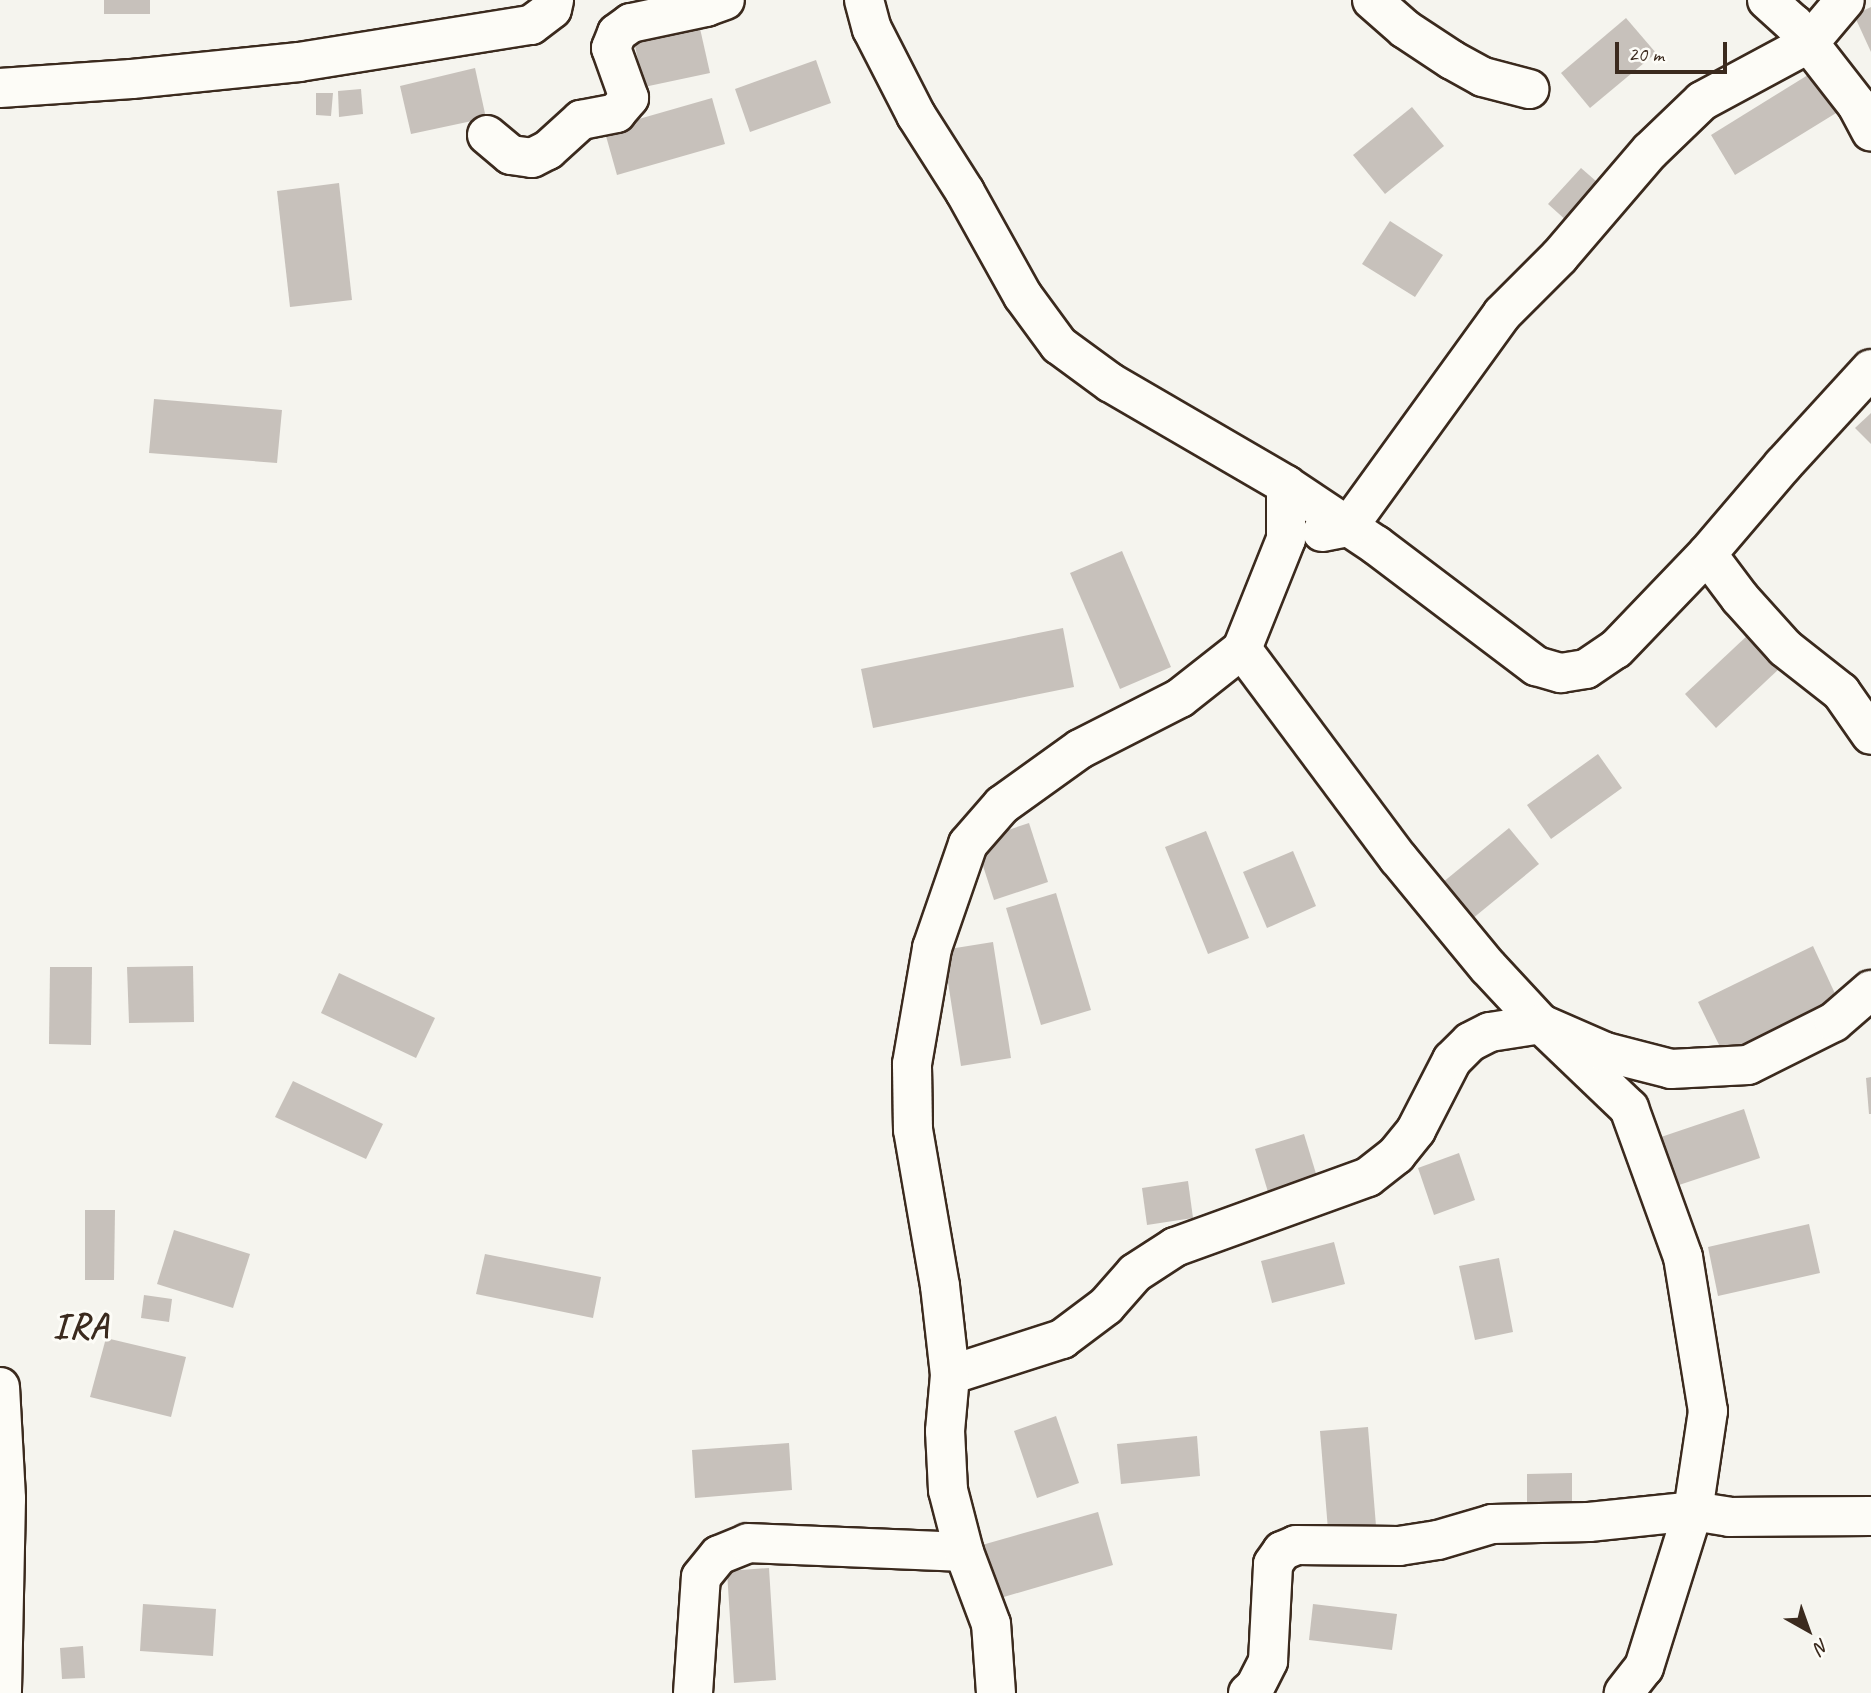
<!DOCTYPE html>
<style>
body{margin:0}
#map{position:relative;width:1871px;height:1693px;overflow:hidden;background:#f5f4ee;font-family:Caveat,sans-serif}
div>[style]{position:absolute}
.building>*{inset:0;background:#c7c1bb}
.roads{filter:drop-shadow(2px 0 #3b2a1e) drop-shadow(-2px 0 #3b2a1e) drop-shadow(0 2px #3b2a1e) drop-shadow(0 -2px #3b2a1e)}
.minor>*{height:38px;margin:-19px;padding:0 19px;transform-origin:19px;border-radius:19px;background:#fdfcf7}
span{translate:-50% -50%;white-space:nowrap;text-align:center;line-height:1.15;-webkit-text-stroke:6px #fdfcf7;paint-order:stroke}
.district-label{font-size:35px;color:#3b2a1e;font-weight:700;letter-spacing:2px}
.north{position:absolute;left:1773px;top:1595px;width:70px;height:70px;-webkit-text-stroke:5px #fdfcf7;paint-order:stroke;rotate:140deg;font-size:19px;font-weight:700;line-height:28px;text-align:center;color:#3b2a1e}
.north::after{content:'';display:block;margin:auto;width:24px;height:32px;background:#3b2a1e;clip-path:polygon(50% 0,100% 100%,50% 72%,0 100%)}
.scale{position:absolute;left:1615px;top:42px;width:112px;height:32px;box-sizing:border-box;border:4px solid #3b2a1e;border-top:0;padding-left:9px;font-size:21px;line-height:24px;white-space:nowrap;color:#3b2a1e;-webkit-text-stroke:5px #fdfcf7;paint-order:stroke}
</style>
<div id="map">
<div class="building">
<i style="clip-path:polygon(104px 0,150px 0,150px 14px,104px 14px)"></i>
<i style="clip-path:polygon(1871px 7px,1871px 52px,1854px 15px)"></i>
<i style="clip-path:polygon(1626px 18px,1656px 53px,1590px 108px,1561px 73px)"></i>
<i style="clip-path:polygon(699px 24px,710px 73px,644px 87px,633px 37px)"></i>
<i style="clip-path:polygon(816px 60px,831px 103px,750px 132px,735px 89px)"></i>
<i style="clip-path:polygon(475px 68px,486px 118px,411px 134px,400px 86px)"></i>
<i style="clip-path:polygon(1816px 70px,1841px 110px,1735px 175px,1711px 135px)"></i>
<i style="clip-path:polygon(361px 89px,363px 114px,339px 117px,338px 91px)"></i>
<i style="clip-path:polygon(316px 93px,333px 93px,331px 116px,316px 115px)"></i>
<i style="clip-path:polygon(712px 98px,725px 144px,617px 175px,604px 129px)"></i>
<i style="clip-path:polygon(1412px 107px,1444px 146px,1385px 194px,1353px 155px)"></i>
<i style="clip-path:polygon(1581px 168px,1612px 195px,1578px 231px,1548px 204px)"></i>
<i style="clip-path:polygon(339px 183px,352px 300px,290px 307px,277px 191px)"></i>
<i style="clip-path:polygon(1390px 221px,1443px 255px,1415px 297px,1362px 264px)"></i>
<i style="clip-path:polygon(154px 399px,282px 410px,277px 463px,149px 453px)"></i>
<i style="clip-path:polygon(1871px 413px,1871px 444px,1855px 428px)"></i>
<i style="clip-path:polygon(1122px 551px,1171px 667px,1120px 689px,1070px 573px)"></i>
<i style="clip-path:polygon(1063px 628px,1074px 687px,873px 728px,861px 669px)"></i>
<i style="clip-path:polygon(1749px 634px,1780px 668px,1716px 728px,1685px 694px)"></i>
<i style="clip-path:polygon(1598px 754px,1622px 788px,1551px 839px,1527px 805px)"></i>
<i style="clip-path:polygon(1029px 823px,1048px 882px,994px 900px,975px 841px)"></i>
<i style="clip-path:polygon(1509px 828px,1539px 864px,1472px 919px,1442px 883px)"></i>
<i style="clip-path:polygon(1206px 831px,1249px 938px,1208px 954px,1165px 847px)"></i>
<i style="clip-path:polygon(1293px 851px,1316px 906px,1267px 928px,1243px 872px)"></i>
<i style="clip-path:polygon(1056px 893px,1091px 1010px,1041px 1025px,1006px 908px)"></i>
<i style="clip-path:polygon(993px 942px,1011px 1058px,961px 1066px,943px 950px)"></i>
<i style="clip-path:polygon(1813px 946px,1838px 1000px,1724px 1055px,1698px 1002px)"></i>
<i style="clip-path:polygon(193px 966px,194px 1022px,129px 1023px,127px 967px)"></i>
<i style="clip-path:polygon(50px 967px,92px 967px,91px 1045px,49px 1044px)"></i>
<i style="clip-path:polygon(339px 973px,435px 1018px,416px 1058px,321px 1013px)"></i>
<i style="clip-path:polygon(1871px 1077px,1871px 1114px,1869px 1114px,1866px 1078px)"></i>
<i style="clip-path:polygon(293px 1081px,383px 1124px,366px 1159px,275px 1117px)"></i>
<i style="clip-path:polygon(1744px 1109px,1760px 1158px,1676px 1186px,1661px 1137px)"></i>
<i style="clip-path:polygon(1304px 1134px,1317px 1177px,1268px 1192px,1255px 1149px)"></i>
<i style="clip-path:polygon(1459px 1153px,1475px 1200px,1434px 1215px,1418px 1168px)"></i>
<i style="clip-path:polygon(1188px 1181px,1193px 1218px,1147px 1225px,1142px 1188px)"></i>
<i style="clip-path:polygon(85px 1210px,115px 1210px,114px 1280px,85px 1280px)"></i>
<i style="clip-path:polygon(1809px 1224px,1820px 1273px,1718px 1296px,1708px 1247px)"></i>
<i style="clip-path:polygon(174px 1230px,250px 1254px,233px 1308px,157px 1284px)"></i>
<i style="clip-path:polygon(1334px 1242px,1345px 1284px,1272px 1303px,1261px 1261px)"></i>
<i style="clip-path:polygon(485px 1254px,601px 1277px,593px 1318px,476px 1294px)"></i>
<i style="clip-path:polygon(1499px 1258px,1513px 1332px,1475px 1340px,1459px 1266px)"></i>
<i style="clip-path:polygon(144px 1295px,172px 1299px,169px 1322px,141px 1318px)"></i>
<i style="clip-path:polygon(106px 1338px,186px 1357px,171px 1417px,90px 1397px)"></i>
<i style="clip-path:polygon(1056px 1416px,1079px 1483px,1037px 1498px,1014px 1431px)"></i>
<i style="clip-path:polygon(1368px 1427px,1376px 1526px,1328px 1530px,1320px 1431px)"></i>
<i style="clip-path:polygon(1197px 1436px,1200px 1476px,1121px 1484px,1117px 1444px)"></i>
<i style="clip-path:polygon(789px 1443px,792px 1490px,695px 1498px,692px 1450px)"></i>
<i style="clip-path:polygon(1572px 1473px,1572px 1512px,1527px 1513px,1527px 1474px)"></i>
<i style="clip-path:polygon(1098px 1512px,1113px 1565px,997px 1599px,982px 1545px)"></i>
<i style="clip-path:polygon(769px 1568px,776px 1680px,734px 1683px,727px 1571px)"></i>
<i style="clip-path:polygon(143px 1604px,216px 1609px,213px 1656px,140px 1651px)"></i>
<i style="clip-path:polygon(1313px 1604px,1397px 1614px,1392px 1650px,1309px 1640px)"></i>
<i style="clip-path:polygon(83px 1646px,85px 1678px,62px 1679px,60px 1648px)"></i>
</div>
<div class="roads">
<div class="minor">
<i style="left:864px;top:0;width:30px;rotate:75deg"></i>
<i style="left:872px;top:29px;width:97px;rotate:62.9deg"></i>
<i style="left:916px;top:115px;width:91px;rotate:57.5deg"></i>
<i style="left:965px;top:192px;width:119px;rotate:60.9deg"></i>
<i style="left:1023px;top:296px;width:61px;rotate:53.7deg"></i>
<i style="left:1059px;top:345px;width:64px;rotate:36.2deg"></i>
<i style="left:1111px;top:383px;width:203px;rotate:30.2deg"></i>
<i style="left:1286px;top:485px;width:108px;rotate:33.7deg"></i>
<i style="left:1376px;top:545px;width:201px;rotate:37.1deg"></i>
<i style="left:1536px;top:666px;width:26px;rotate:16deg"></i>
<i style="left:1561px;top:673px;width:25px;rotate:-9deg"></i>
<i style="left:1586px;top:669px;width:36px;rotate:-34deg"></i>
<i style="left:1616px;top:649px;width:132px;rotate:-46.2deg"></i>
<i style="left:1707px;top:554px;width:117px;rotate:-49.5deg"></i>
<i style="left:1783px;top:465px;width:130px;rotate:-47.5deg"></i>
<i style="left:1372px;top:0;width:44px;rotate:41.3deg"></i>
<i style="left:1405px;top:29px;width:56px;rotate:33.4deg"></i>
<i style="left:1452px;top:60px;width:35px;rotate:29deg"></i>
<i style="left:1483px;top:77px;width:48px;rotate:14.6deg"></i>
<i style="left:1767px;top:0;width:36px;rotate:42deg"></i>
<i style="left:1794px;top:24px;width:103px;rotate:52.1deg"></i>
<i style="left:1857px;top:105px;width:30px;rotate:62deg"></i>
<i style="left:0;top:88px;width:132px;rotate:-3.9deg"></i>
<i style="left:132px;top:79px;width:168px;rotate:-5.8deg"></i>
<i style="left:299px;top:62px;width:235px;rotate:-9.1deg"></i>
<i style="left:531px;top:25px;width:26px;rotate:-37deg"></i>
<i style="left:552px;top:9px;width:9px;rotate:-77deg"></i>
<i style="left:487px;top:135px;width:31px;rotate:40deg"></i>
<i style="left:511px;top:155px;width:21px;rotate:8deg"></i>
<i style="left:532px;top:158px;width:18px;rotate:-27deg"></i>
<i style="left:548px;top:150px;width:45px;rotate:-42.3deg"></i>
<i style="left:581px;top:120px;width:36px;rotate:-11deg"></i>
<i style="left:616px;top:113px;width:20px;rotate:-49deg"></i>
<i style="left:629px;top:98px;width:53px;rotate:-109.8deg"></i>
<i style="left:611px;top:48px;width:16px;rotate:-68deg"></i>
<i style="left:617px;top:33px;width:17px;rotate:-36deg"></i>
<i style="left:631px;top:23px;width:77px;rotate:-12deg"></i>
<i style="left:706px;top:7px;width:20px;rotate:-20deg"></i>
<i style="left:1322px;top:532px;width:26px;rotate:-11deg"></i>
<i style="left:1348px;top:527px;width:263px;rotate:-54.1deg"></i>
<i style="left:1502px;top:314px;width:81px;rotate:-45deg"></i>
<i style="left:1559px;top:257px;width:140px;rotate:-49.4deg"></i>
<i style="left:1650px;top:151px;width:72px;rotate:-43.9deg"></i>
<i style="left:1702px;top:101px;width:120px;rotate:-28.3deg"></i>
<i style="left:1808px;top:44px;width:57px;rotate:-49.9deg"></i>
<i style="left:1707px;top:554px;width:55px;rotate:53.1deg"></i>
<i style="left:1740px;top:598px;width:67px;rotate:48deg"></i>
<i style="left:1785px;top:648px;width:71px;rotate:38.2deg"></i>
<i style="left:1841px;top:692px;width:52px;rotate:55.1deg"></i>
<i style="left:1242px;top:649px;width:261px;rotate:53.3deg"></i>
<i style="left:1398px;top:858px;width:141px;rotate:50.5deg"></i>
<i style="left:1488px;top:967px;width:78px;rotate:47.1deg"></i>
<i style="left:1541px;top:1024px;width:122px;rotate:43.7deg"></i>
<i style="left:1629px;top:1108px;width:158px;rotate:70.1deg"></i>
<i style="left:1683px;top:1257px;width:156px;rotate:80.8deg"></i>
<i style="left:1708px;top:1411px;width:101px;rotate:98.5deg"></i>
<i style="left:1693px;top:1511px;width:164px;rotate:107.4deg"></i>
<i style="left:1644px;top:1667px;width:33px;rotate:128deg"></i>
<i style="left:950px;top:1375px;width:118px;rotate:-17.8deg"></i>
<i style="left:1062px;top:1339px;width:55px;rotate:-36.9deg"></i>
<i style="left:1106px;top:1306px;width:44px;rotate:-48.7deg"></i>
<i style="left:1135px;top:1273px;width:48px;rotate:-33deg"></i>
<i style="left:1175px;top:1247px;width:205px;rotate:-19.9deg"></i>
<i style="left:1368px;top:1177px;width:36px;rotate:-38deg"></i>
<i style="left:1396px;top:1155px;width:32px;rotate:-51deg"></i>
<i style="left:1416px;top:1130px;width:79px;rotate:-62.8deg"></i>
<i style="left:1452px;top:1060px;width:25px;rotate:-45deg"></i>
<i style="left:1470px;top:1042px;width:22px;rotate:-27deg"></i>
<i style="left:1490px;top:1032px;width:52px;rotate:-8.9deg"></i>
<i style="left:1541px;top:1024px;width:70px;rotate:23.6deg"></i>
<i style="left:1605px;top:1052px;width:68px;rotate:14.4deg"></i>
<i style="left:1671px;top:1069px;width:77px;rotate:-3deg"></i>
<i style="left:1748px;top:1065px;width:96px;rotate:-26.6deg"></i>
<i style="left:1834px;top:1022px;width:49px;rotate:-40.9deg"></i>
<i style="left:0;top:1387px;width:112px;rotate:86.9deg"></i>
<i style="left:6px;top:1499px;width:194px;rotate:91.2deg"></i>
<i style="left:693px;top:1693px;width:116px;rotate:-86.1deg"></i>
<i style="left:701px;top:1577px;width:28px;rotate:-51deg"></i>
<i style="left:719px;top:1555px;width:31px;rotate:-22deg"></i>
<i style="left:748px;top:1543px;width:216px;rotate:2.4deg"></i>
<i style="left:996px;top:1693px;width:69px;rotate:-94.1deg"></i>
<i style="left:991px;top:1624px;width:77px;rotate:-110.6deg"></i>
<i style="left:964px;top:1552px;width:64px;rotate:-104.5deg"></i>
<i style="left:948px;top:1490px;width:59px;rotate:-92.9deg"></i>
<i style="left:945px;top:1431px;width:56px;rotate:-84.9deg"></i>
<i style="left:950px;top:1375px;width:90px;rotate:-96.4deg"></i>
<i style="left:940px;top:1286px;width:158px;rotate:-99.8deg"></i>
<i style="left:913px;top:1130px;width:66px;rotate:-90.9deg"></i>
<i style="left:912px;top:1064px;width:118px;rotate:-80.2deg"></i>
<i style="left:932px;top:948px;width:110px;rotate:-70.9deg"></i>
<i style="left:968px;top:844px;width:52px;rotate:-48.9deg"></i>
<i style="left:1002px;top:805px;width:96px;rotate:-35.7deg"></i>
<i style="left:1080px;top:749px;width:112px;rotate:-27deg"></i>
<i style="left:1180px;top:698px;width:79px;rotate:-38.3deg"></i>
<i style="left:1242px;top:649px;width:118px;rotate:-68.2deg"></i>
<i style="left:1286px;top:539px;width:54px;rotate:-90deg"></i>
<i style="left:1248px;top:1693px;width:9px;rotate:-41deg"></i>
<i style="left:1255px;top:1687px;width:29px;rotate:-63deg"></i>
<i style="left:1268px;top:1661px;width:97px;rotate:-87deg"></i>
<i style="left:1273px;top:1564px;width:16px;rotate:-55deg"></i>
<i style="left:1282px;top:1551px;width:15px;rotate:-23deg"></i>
<i style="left:1296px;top:1545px;width:103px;rotate:0.6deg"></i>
<i style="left:1399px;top:1546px;width:39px;rotate:-9deg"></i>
<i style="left:1438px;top:1540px;width:56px;rotate:-16.5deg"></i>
<i style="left:1492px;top:1524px;width:97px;rotate:-1.2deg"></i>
<i style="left:1589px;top:1522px;width:105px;rotate:-6deg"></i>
<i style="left:1693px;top:1511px;width:36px;rotate:9deg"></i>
<i style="left:1729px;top:1517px;width:142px;rotate:-0.4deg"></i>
</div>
</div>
<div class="district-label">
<span style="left:81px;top:1327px">IRA</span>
</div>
<div class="north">N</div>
<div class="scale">20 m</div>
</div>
